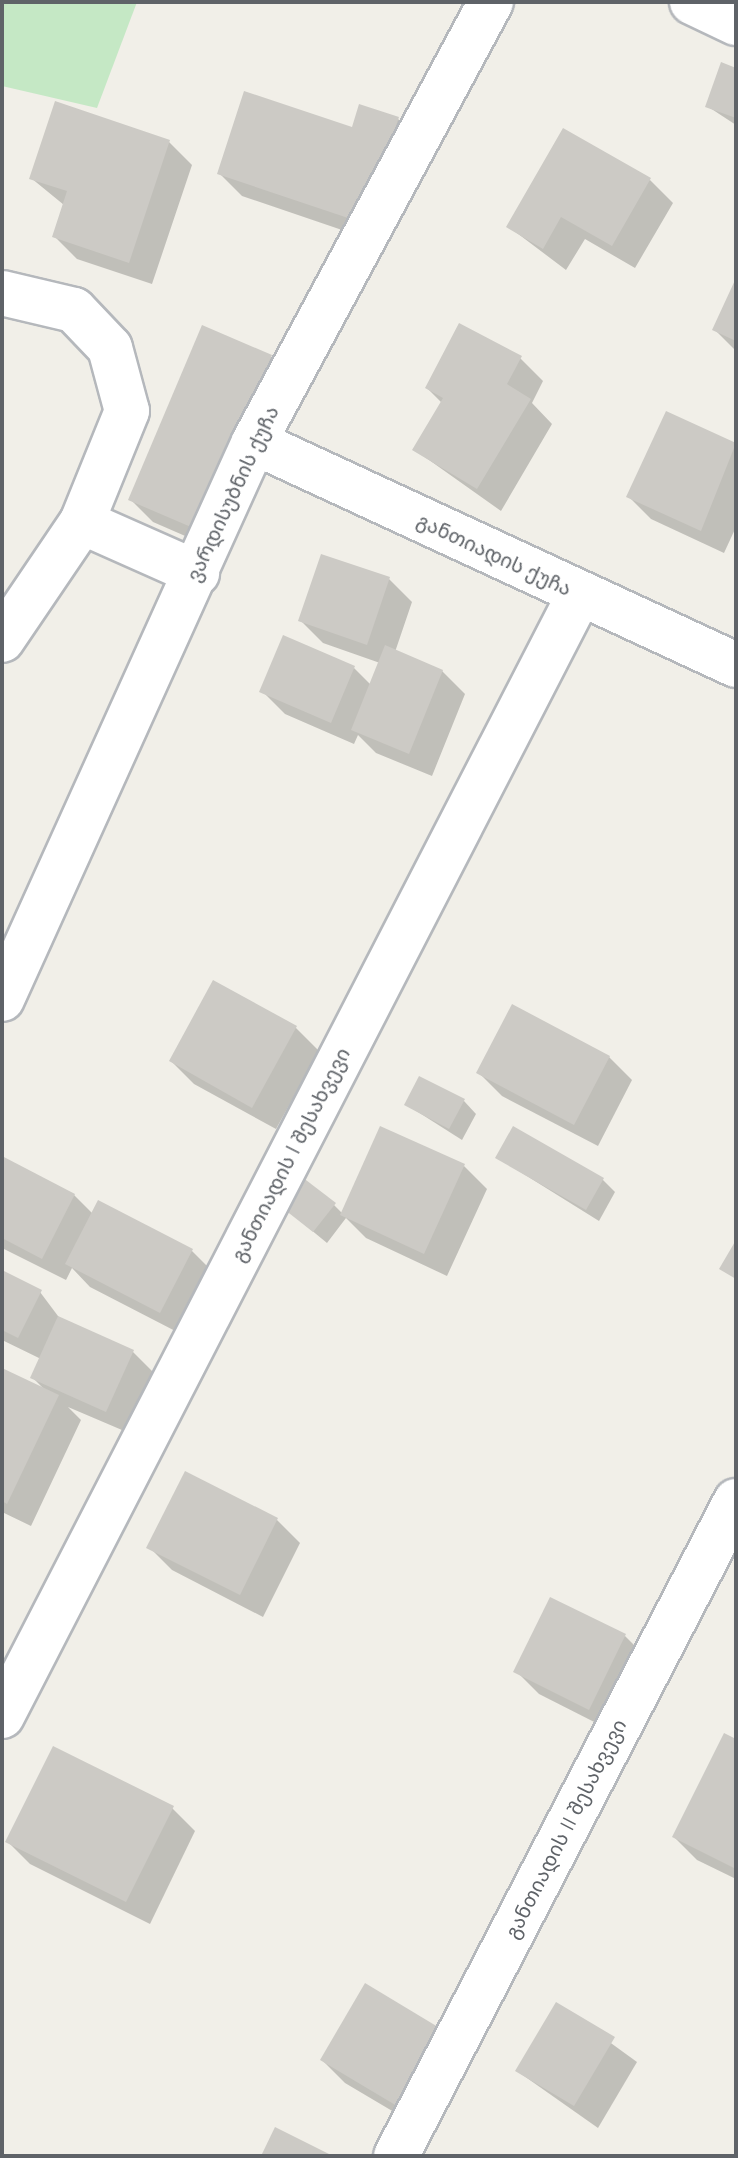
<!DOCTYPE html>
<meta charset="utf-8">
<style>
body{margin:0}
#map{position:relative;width:738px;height:2158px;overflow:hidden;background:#f1efe8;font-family:Montserrat,"Noto Sans Georgian",sans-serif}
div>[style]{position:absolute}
.green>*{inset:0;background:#c5e8c5}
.shadow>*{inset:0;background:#0003}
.building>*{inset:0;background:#cccac5}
.roads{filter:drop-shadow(2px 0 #b5b8bc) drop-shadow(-2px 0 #b5b8bc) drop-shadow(0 2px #b5b8bc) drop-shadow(0 -2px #b5b8bc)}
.street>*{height:44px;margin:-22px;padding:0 22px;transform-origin:22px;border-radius:22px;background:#fff}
.secondary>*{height:44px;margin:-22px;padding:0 22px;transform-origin:22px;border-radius:22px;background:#fff}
span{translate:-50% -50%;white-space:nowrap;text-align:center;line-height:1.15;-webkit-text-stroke:6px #fff;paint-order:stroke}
.street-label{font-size:20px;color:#5f6368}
.frame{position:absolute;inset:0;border:4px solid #5f6368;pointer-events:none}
</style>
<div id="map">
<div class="green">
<i style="clip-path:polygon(2px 2px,137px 2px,97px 108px,2px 86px)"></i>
</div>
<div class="shadow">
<i style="clip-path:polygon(736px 70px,736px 125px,707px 106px)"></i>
<i style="clip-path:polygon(56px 104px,169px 142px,192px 165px,152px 284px,77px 259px,54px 236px,64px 205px,31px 178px)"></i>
<i style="clip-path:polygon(398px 119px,421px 142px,386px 245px,242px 196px,219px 173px)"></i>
<i style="clip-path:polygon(650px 180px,673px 203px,635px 268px,585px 239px,566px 270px,509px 227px)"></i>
<i style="clip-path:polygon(736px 282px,736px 351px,714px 329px)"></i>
<i style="clip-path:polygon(203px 327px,271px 357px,294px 380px,222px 552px,153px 522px,130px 499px)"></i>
<i style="clip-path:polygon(520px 358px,543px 381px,532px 403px,552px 424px,501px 511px,415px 450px,442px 403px,427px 388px)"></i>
<i style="clip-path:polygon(667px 413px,736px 445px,736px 527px,724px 553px,651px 519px,628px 496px)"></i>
<i style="clip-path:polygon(389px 579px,412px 602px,395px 652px,442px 671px,465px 694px,432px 776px,376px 753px,358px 735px,354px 744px,285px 714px,262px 691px,354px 668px,371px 685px,380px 663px,323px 643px,300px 620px)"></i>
<i style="clip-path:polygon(214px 982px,296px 1028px,319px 1051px,276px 1129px,194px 1084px,171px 1061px)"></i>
<i style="clip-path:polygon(609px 1057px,632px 1080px,598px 1146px,502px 1096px,479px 1073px)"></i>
<i style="clip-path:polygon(464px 1101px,476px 1114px,462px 1140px,407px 1105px)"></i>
<i style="clip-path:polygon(2px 1158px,74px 1195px,93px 1214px,192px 1251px,215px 1274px,183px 1335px,90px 1287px,72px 1268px,66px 1280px,2px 1248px)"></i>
<i style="clip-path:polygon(498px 1158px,603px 1180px,615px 1192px,599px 1221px)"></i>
<i style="clip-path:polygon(464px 1166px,487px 1189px,447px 1276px,366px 1238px,346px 1218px,327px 1243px,282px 1206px,334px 1205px,343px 1214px)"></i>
<i style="clip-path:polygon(2px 1272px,40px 1292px,61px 1320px,132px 1351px,155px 1374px,129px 1433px,68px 1407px,81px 1420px,31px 1526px,2px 1512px,2px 1370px,45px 1390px,33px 1378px,41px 1359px,2px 1340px)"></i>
<i style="clip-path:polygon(186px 1474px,277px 1520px,300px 1543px,263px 1617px,172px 1570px,149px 1547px)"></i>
<i style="clip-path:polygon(625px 1636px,648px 1659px,612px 1731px,539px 1694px,516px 1671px)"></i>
<i style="clip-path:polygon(736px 1741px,736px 1879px,697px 1860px,674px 1837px)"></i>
<i style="clip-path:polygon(172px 1808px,195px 1831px,150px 1924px,30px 1864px,7px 1841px)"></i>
<i style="clip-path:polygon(557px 2004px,637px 2062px,598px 2128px,517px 2071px)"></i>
<i style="clip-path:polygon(447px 2035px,426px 2131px,345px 2083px,322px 2060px)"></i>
</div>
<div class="building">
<i style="clip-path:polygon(721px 62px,736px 68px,736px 118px,705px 107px)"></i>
<i style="clip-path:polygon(244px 91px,352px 127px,359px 104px,399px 117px,363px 223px,217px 174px)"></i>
<i style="clip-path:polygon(55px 101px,170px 140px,129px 263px,52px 237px,67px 191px,29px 179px)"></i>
<i style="clip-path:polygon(563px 128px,651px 178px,612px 246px,561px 217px,543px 249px,506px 227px)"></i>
<i style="clip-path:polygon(736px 278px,736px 341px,712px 330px)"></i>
<i style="clip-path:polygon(459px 323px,522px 356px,507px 384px,531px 399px,477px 489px,412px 450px,443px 398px,425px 388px)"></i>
<i style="clip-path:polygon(202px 325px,272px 355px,198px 530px,128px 500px)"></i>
<i style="clip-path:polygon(666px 411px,736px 443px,701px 531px,626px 497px)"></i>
<i style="clip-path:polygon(321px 554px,390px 577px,367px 645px,298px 621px)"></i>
<i style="clip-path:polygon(283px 635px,355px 666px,331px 723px,259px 692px)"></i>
<i style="clip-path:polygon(385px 645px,443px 670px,409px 754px,351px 730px)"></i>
<i style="clip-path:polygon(213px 980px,297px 1026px,252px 1108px,169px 1061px)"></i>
<i style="clip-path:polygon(512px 1004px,610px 1056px,574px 1125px,476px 1073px)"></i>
<i style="clip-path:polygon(419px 1076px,465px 1099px,449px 1129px,404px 1105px)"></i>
<i style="clip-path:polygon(380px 1126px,465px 1164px,424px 1254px,340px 1215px)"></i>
<i style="clip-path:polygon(513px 1126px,604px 1178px,586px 1210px,495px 1158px)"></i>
<i style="clip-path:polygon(2px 1156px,75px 1194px,42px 1259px,2px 1238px)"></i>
<i style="clip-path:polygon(302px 1177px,336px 1203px,313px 1232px,280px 1206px)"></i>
<i style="clip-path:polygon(98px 1200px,193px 1249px,160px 1313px,65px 1264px)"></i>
<i style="clip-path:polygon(736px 1240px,736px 1279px,719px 1269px)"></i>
<i style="clip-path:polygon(2px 1270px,42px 1290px,18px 1338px,2px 1330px)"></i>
<i style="clip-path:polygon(58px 1316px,134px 1350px,106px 1412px,30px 1378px)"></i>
<i style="clip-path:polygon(2px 1368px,59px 1395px,7px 1504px,2px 1501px)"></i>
<i style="clip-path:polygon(185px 1471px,278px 1518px,240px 1595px,146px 1548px)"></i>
<i style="clip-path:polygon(550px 1597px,626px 1634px,589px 1710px,513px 1672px)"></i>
<i style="clip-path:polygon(724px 1733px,736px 1739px,736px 1869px,672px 1837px)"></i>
<i style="clip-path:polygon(53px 1746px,174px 1806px,126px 1902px,5px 1842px)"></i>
<i style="clip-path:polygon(365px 1983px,448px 2033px,402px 2109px,320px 2060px)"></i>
<i style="clip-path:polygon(556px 2002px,615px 2037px,574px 2106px,515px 2071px)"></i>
<i style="clip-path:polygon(275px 2127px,333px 2156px,261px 2156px)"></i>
</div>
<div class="roads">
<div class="street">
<i style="left:692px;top:2px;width:49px;rotate:25.5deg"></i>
<i style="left:2px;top:293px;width:74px;rotate:13.3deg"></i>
<i style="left:74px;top:310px;width:52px;rotate:46.5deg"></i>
<i style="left:110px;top:348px;width:65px;rotate:74.9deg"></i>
<i style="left:127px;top:411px;width:120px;rotate:112.1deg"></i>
<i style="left:82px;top:522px;width:126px;rotate:23.9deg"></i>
<i style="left:254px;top:442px;width:531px;rotate:24.83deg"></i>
<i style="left:2px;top:640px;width:143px;rotate:-55.9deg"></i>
<i style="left:2px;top:1716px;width:1261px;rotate:-62.76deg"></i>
<i style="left:396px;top:2156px;width:738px;rotate:-62.57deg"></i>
</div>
<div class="secondary">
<i style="left:2px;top:999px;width:611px;rotate:-65.66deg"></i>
<i style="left:254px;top:442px;width:500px;rotate:-61.7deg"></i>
</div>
</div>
<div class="street-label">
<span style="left:233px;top:494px;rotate:-65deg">ვარდისუბნის ქუჩა</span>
<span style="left:494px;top:555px;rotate:25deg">განთიადის ქუჩა</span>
<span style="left:291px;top:1155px;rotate:-63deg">განთიადის I შესახვევი</span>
<span style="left:566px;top:1829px;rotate:-63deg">განთიადის II შესახვევი</span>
</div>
<div class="frame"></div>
</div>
